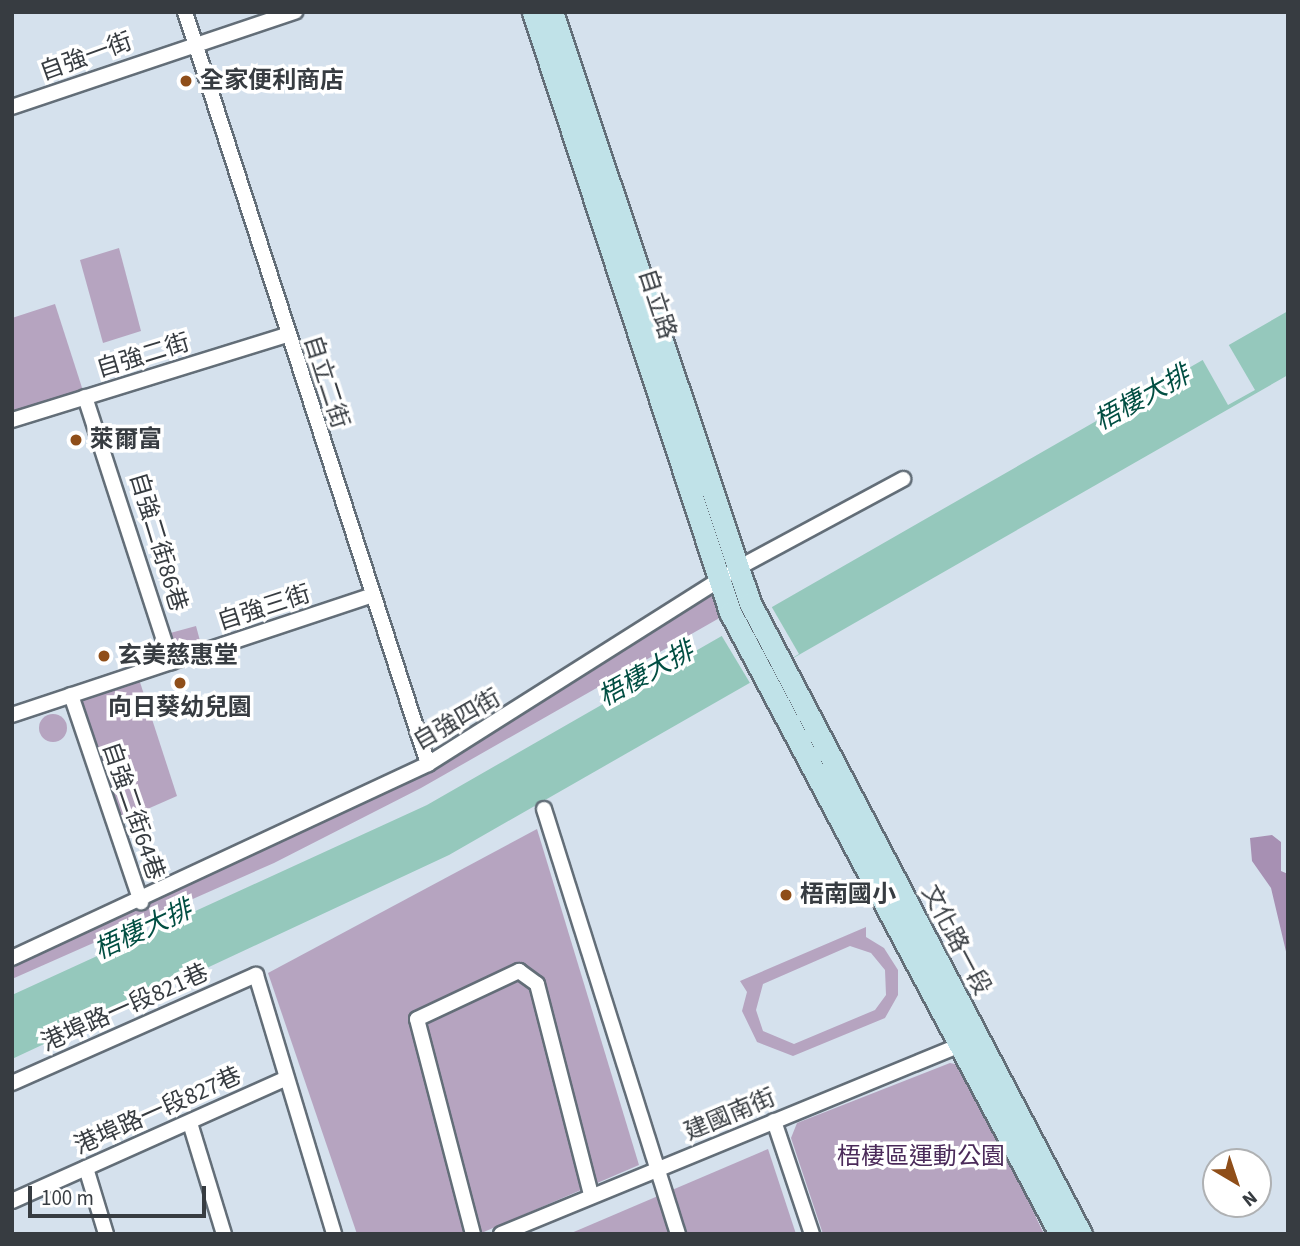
<!DOCTYPE html>
<meta charset="utf-8">
<style>
body{margin:0}
#map{position:relative;width:1300px;height:1246px;overflow:hidden;background:#d5e1ed;font-family:"Source Sans 3","Noto Sans TC",sans-serif}
div>[style]{position:absolute}
.green>*{inset:0;background:#b6a4c0}
.round{border-radius:50%}
.forest>*{inset:0;background:#a790b3}
.water>*{inset:0;background:#95c8bc}
.pier>*{inset:0;background:#d5e1ed}
.roads{filter:drop-shadow(2px 0 #636e78) drop-shadow(-2px 0 #636e78) drop-shadow(0 2px #636e78) drop-shadow(0 -2px #636e78)}
.street>*{height:14px;margin:-7px;padding:0 7px;transform-origin:7px;border-radius:7px;background:#fff}
.secondary>*{height:21px;margin:-10.5px;padding:0 10.5px;transform-origin:10.5px;border-radius:10.5px;background:#c0e2e8}
.dots>*{width:19px;height:19px;translate:-50% -50%;box-sizing:border-box;border:4px solid #fff;border-radius:50%}
span{translate:-50% -50%;white-space:nowrap;text-align:center;line-height:1.15;-webkit-text-stroke:7px #fff;paint-order:stroke}
.street-label{font-size:24px;color:#373c41}
.poi-label{font-size:24px;color:#373c41;font-weight:700}
.left{translate:0 -50%;text-align:left}
.park-label{font-size:24px;color:#4b2b5a}
.water-label{font-size:26px;color:#014e42;font-style:italic}
.frame{position:absolute;inset:0;border:14px solid #373c41;pointer-events:none}
.north{position:absolute;left:1202px;top:1148px;width:70px;height:70px;box-sizing:border-box;background:#fff;border:2px solid #afb1b3;border-radius:50%;rotate:141deg;font-size:19px;font-weight:700;line-height:28px;text-align:center;color:#373c41}
.north::after{content:'';display:block;margin:auto;width:24px;height:32px;background:#8f4e19;clip-path:polygon(50% 0,100% 100%,50% 72%,0 100%)}
.scale{position:absolute;left:28px;top:1186px;width:178px;height:32px;box-sizing:border-box;border:4px solid #373c41;border-top:0;padding-left:9px;font-size:21px;line-height:24px;white-space:nowrap;color:#373c41;-webkit-text-stroke:5px #fff;paint-order:stroke}
</style>
<div id="map">
<div class="green">
<i style="clip-path:polygon(119px 248px,141px 331px,103px 343px,80px 260px)"></i>
<i style="clip-path:polygon(55px 304px,85px 397px,12px 420px,12px 318px)"></i>
<i style="clip-path:polygon(713px 592px,730px 612px,421px 788px,274px 863px,12px 979px,12px 959px,410px 773px)"></i>
<i style="clip-path:polygon(196px 626px,203px 652px,171px 662px,163px 635px)"></i>
<i style="clip-path:polygon(137px 673px,177px 796px,111px 825px,71px 695px)"></i>
<i class="round" style="left:39px;top:714px;width:28px;height:28px"></i>
<i style="clip-path:polygon(537px 829px,639px 1165px,479px 1234px,357px 1234px,268px 973px)"></i>
<i style="clip-path:polygon(evenodd,866px 927px,866px 937px,884px 948px,898px 970px,898px 995px,885px 1018px,793px 1056px,757px 1042px,742px 1011px,747px 992px,740px 981px,866px 927px,850px 946px,871px 953px,885px 970px,886px 995px,875px 1010px,794px 1044px,763px 1031px,756px 1010px,763px 984px,850px 946px)"></i>
<i style="clip-path:polygon(950px 1063px,964px 1066px,1044px 1234px,823px 1234px,791px 1138px,797px 1123px)"></i>
<i style="clip-path:polygon(768px 1149px,796px 1234px,569px 1234px)"></i>
</div>
<div class="forest">
<i style="clip-path:polygon(1272px 835px,1281px 842px,1281px 871px,1288px 874px,1288px 960px,1271px 888px,1252px 861px,1250px 838px)"></i>
</div>
<div class="water">
<i style="clip-path:polygon(1288px 311px,1288px 375px,449px 855px,12px 1059px,12px 995px,427px 805px)"></i>
</div>
<div class="pier">
<i style="clip-path:polygon(1227px 342px,1255px 390px,1228px 405px,1201px 357px)"></i>
<i style="clip-path:polygon(770px 604px,799px 654px,750px 683px,720px 633px)"></i>
</div>
<div class="roads">
<div class="street">
<i style="left:185px;top:12px;width:790px;rotate:72.09deg"></i>
<i style="left:12px;top:107px;width:299px;rotate:-18.6deg"></i>
<i style="left:85px;top:397px;width:279px;rotate:72deg"></i>
<i style="left:12px;top:420px;width:288px;rotate:-17.2deg"></i>
<i style="left:71px;top:695px;width:219px;rotate:71.3deg"></i>
<i style="left:12px;top:715px;width:377px;rotate:-18.4deg"></i>
<i style="left:544px;top:809px;width:446px;rotate:72.5deg"></i>
<i style="left:12px;top:958px;width:459px;rotate:-25deg"></i>
<i style="left:428px;top:764px;width:365px;rotate:-32.3deg"></i>
<i style="left:736px;top:569px;width:190px;rotate:-28.3deg"></i>
<i style="left:12px;top:1083px;width:267px;rotate:-23.9deg"></i>
<i style="left:256px;top:975px;width:270px;rotate:73.2deg"></i>
<i style="left:774px;top:1121px;width:119px;rotate:71.4deg"></i>
<i style="left:190px;top:1123px;width:116px;rotate:73deg"></i>
<i style="left:86px;top:1168px;width:69px;rotate:73.1deg"></i>
<i style="left:12px;top:1201px;width:299px;rotate:-24.1deg"></i>
<i style="left:473px;top:1234px;width:222px;rotate:-104.6deg"></i>
<i style="left:417px;top:1019px;width:113px;rotate:-25.2deg"></i>
<i style="left:519px;top:971px;width:22px;rotate:36deg"></i>
<i style="left:537px;top:984px;width:218px;rotate:75.6deg"></i>
<i style="left:501px;top:1234px;width:502px;rotate:-22.37deg"></i>
</div>
<div class="secondary">
<i style="left:533px;top:12px;width:632px;rotate:71.82deg"></i>
<i style="left:730px;top:612px;width:704px;rotate:62.05deg"></i>
<i style="left:552px;top:12px;width:623px;rotate:71.48deg"></i>
<i style="left:750px;top:603px;width:713px;rotate:62.32deg"></i>
</div>
</div>
<div class="dots">
<i style="left:186px;top:81px;background:#8f4e19"></i>
<i style="left:76px;top:440px;background:#8f4e19"></i>
<i style="left:104px;top:656px;background:#8f4e19"></i>
<i style="left:180px;top:683px;background:#8f4e19"></i>
<i style="left:786px;top:895px;background:#8f4e19"></i>
</div>
<div class="street-label">
<span style="left:86px;top:57px;rotate:-20deg">自強一街</span>
<span style="left:657px;top:304px;rotate:72deg">自立路</span>
<span style="left:143px;top:356px;rotate:-17deg">自強二街</span>
<span style="left:326px;top:382px;rotate:72deg">自立二街</span>
<span style="left:158px;top:542px;rotate:73deg">自強二街86巷</span>
<span style="left:264px;top:608px;rotate:-18deg">自強三街</span>
<span style="left:457px;top:720px;rotate:-30deg">自強四街</span>
<span style="left:133px;top:811px;rotate:71deg">自強二街64巷</span>
<span style="left:956px;top:940px;rotate:62deg">文化路一段</span>
<span style="left:125px;top:1008px;rotate:-24deg">港埠路一段821巷</span>
<span style="left:158px;top:1111px;rotate:-24deg">港埠路一段827巷</span>
<span style="left:730px;top:1115px;rotate:-23deg">建國南街</span>
</div>
<div class="poi-label">
<span class="left" style="left:200px;top:81px">全家便利商店</span>
<span class="left" style="left:90px;top:440px">萊爾富</span>
<span class="left" style="left:118px;top:656px">玄美慈惠堂</span>
<span style="left:180px;top:708px">向日葵幼兒園</span>
<span class="left" style="left:800px;top:895px">梧南國小</span>
</div>
<div class="park-label">
<span style="left:921px;top:1157px">梧棲區運動公園</span>
</div>
<div class="water-label">
<span style="left:1142px;top:398px;rotate:-29deg">梧棲大排</span>
<span style="left:646px;top:674px;rotate:-29deg">梧棲大排</span>
<span style="left:143px;top:930px;rotate:-25deg">梧棲大排</span>
</div>
<div class="frame"></div>
<div class="north">N</div>
<div class="scale">100 m</div>
</div>
